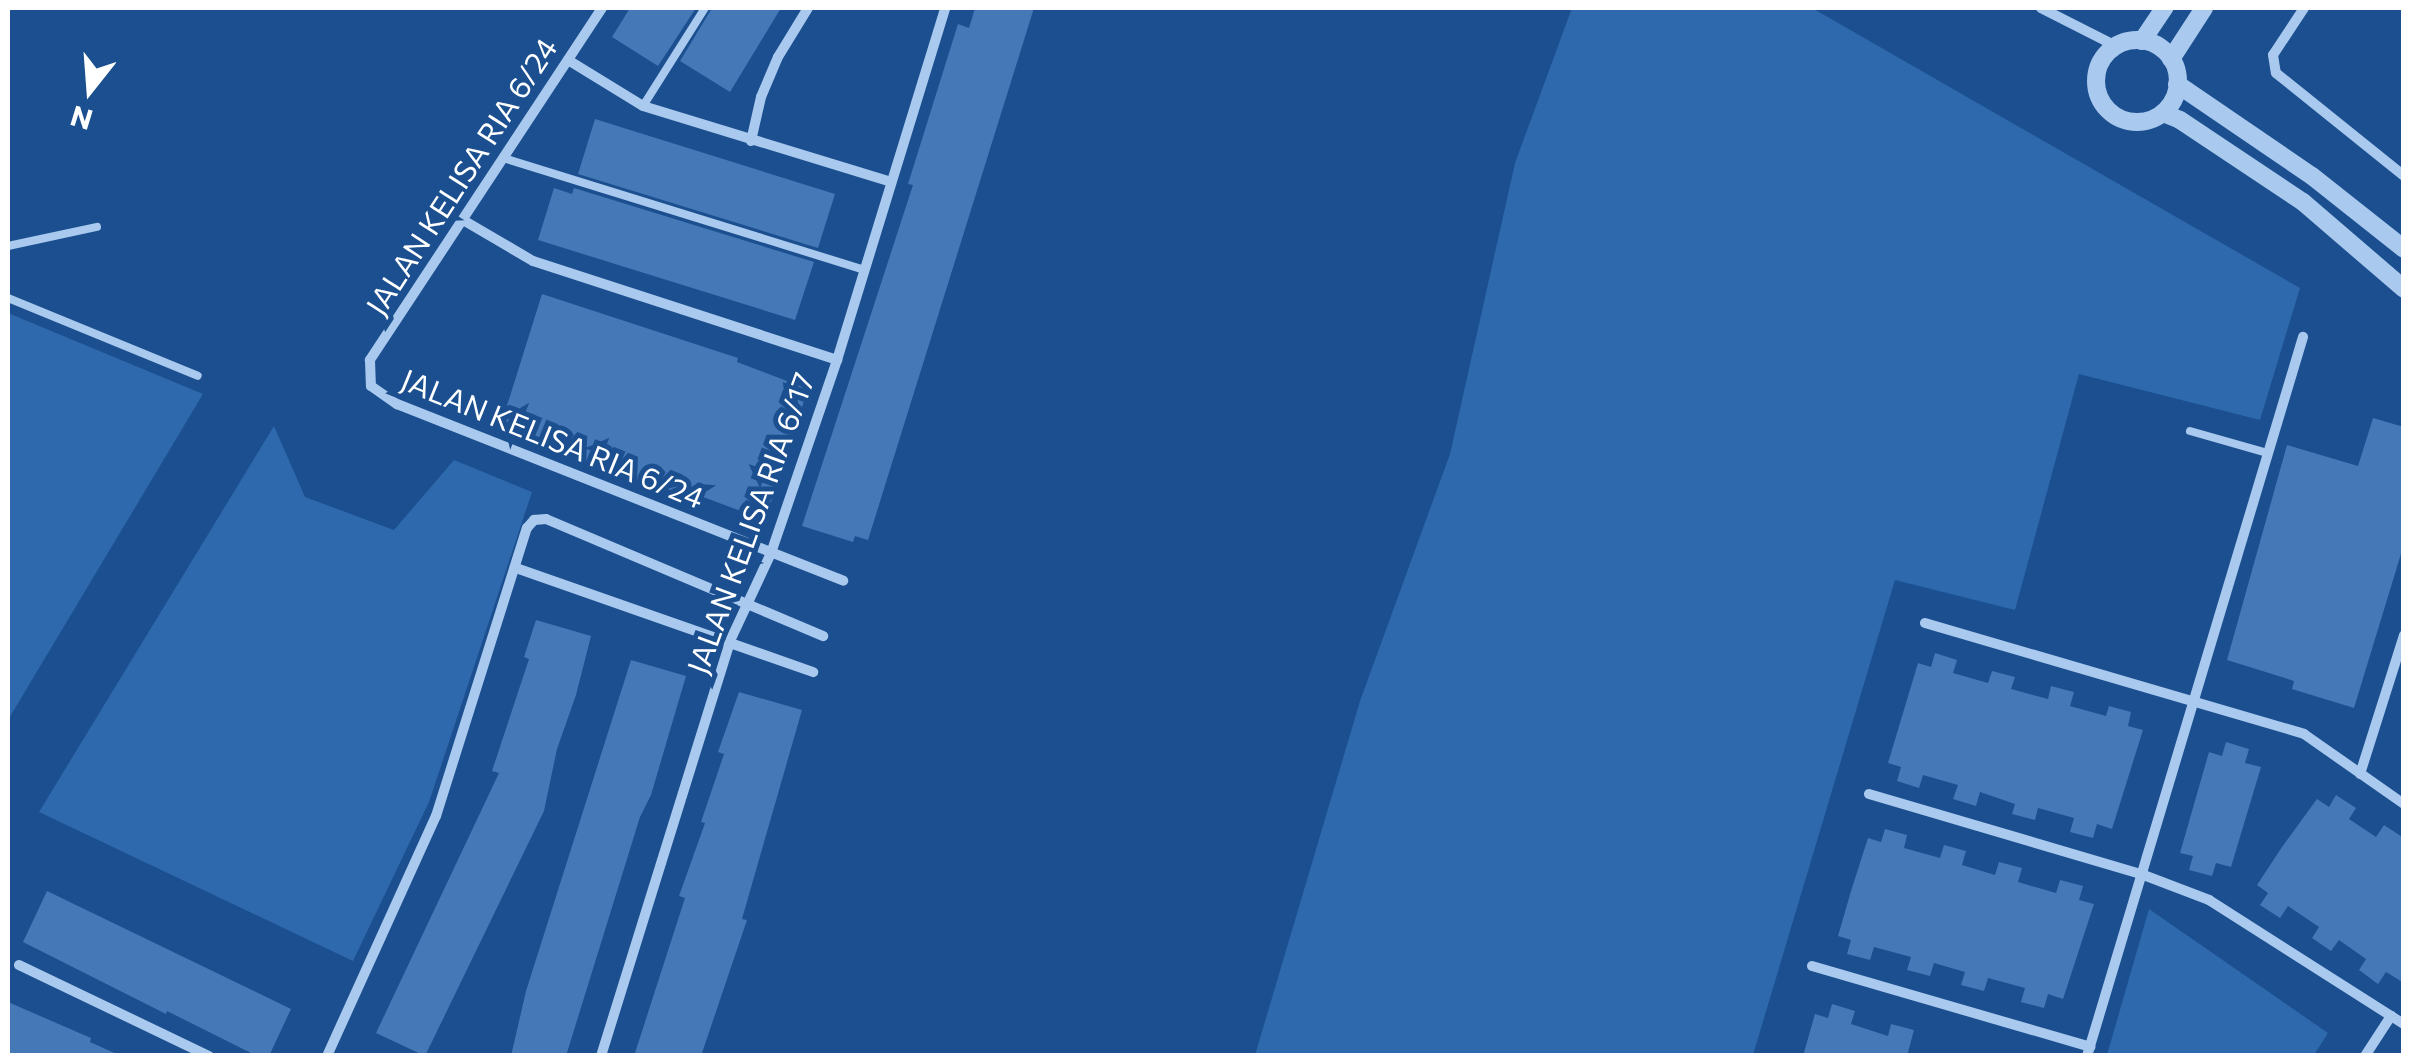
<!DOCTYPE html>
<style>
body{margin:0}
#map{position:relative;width:2411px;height:1063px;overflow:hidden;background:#1b4f8f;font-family:Commissioner,sans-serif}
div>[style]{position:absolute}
.green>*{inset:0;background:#2e69ad}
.building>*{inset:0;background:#4478b7}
.service>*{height:8px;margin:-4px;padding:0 4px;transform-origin:4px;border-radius:4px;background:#a9c9ee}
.minor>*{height:10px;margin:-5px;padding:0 5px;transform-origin:5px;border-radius:5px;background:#a9c9ee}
.tertiary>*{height:18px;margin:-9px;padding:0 9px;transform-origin:9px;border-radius:9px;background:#a9c9ee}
.tertiary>.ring{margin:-9px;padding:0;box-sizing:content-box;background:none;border:18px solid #a9c9ee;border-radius:50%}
span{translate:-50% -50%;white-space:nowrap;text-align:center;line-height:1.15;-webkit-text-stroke:10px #1b4f8f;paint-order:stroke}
.street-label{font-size:30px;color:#fff}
.frame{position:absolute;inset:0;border:10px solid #fff;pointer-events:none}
.north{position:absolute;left:40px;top:40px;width:100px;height:100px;-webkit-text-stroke:8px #1b4f8f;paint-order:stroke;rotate:197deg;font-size:28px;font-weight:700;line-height:40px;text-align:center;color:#fff}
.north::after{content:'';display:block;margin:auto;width:35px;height:45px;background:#fff;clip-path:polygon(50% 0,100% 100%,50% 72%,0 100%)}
</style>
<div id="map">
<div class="green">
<i style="clip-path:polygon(1572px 8px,1812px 8px,2300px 288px,2260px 420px,2079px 374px,2015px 610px,1895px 580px,1753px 1055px,1255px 1055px,1360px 701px,1450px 454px,1515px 163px)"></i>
<i style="clip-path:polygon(8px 313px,203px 394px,8px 720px)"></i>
<i style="clip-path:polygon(274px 426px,305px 497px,394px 530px,454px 460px,532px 492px,429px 802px,353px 961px,39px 812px)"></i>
<i style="clip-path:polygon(2149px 909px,2328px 1033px,2314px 1055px,2107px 1055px)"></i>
</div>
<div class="building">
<i style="clip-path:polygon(630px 8px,696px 8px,658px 66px,612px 37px)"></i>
<i style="clip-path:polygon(712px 8px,781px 8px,730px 92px,680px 61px)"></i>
<i style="clip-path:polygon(975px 8px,1034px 8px,868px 540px,855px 536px,853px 542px,802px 526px,913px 185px,908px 184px,958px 24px,969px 28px)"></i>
<i style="clip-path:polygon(595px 119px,835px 194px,818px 248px,578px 174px)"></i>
<i style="clip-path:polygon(554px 188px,572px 194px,574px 188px,814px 262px,795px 320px,538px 240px)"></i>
<i style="clip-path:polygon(542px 294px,738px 358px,737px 362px,808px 389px,765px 520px,695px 494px,693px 498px,632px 480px,634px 476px,567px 455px,569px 449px,500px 428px)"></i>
<i style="clip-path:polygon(2373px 418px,2404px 427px,2404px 544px,2354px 708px,2292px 689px,2294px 681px,2227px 660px,2287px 445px,2358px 466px)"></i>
<i style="clip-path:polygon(536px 620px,591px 636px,576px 695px,557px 749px,544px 811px,425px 1056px,376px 1033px,499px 773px,492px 771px,529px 659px,524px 657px)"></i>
<i style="clip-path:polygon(1935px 653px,1957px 660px,1953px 673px,1988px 683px,1992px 671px,2015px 677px,2011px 689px,2048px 699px,2051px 686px,2074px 692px,2070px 706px,2106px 716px,2109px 706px,2131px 712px,2128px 726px,2143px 730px,2112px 829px,2097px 824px,2093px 838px,2070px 832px,2074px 818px,2038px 808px,2035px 820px,2012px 814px,2015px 804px,1980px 792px,1976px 806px,1953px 799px,1958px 785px,1923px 775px,1919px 788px,1897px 781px,1901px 767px,1888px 763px,1918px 663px,1931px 667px)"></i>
<i style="clip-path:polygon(631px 660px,686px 676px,651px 795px,640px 817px,566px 1056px,511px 1056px,526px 991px)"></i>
<i style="clip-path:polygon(739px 692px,802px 710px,742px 919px,747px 920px,701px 1056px,634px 1056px,685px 898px,679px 896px,705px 823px,701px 822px,724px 754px,718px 752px)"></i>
<i style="clip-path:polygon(2226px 742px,2249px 749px,2245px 763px,2261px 767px,2231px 867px,2216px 863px,2212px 876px,2189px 870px,2193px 856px,2180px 853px,2209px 752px,2222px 756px)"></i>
<i style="clip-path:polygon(2336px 795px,2356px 808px,2349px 819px,2376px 837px,2384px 825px,2404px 838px,2404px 983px,2386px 972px,2378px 984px,2359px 970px,2366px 959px,2339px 940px,2331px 951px,2312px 938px,2319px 927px,2288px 906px,2280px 918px,2260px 905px,2268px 893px,2257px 885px,2282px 847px,2317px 799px,2329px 807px)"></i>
<i style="clip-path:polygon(1885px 829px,1907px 835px,1904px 848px,1940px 858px,1944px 845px,1966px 851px,1962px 865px,1995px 875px,1999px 862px,2022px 868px,2018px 882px,2056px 893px,2060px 880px,2083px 886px,2079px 900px,2094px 904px,2063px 999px,2048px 994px,2044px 1008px,2021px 1002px,2025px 988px,1988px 978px,1984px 991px,1961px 985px,1965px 972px,1934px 963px,1930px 976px,1907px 970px,1911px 957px,1874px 947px,1870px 960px,1847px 954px,1851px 940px,1838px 936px,1851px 891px,1868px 838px,1881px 842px)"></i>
<i style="clip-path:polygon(47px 891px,291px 1009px,269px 1056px,257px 1056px,167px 1011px,166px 1014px,23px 942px)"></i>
<i style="clip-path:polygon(8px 1002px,91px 1038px,90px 1042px,121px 1056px,8px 1056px)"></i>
<i style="clip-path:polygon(1832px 1004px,1855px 1011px,1851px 1024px,1888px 1036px,1891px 1024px,1914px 1030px,1907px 1056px,1803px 1056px,1815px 1014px,1828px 1018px)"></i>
</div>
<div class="service">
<i style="left:643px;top:106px;width:116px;rotate:-57.7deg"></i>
<i style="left:503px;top:158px;width:379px;rotate:17.2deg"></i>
<i style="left:8px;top:246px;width:91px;rotate:-12.1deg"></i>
<i style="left:8px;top:298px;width:205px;rotate:22.3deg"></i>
<i style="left:2190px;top:431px;width:80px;rotate:15.9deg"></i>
</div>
<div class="minor">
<i style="left:602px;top:8px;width:422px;rotate:123.4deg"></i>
<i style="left:370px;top:360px;width:26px;rotate:88deg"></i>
<i style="left:371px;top:386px;width:32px;rotate:35deg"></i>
<i style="left:397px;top:404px;width:480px;rotate:21.6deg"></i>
<i style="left:2041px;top:8px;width:84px;rotate:26.9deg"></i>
<i style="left:2304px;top:8px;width:56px;rotate:123.4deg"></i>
<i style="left:2273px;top:55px;width:18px;rotate:81deg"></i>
<i style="left:2276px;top:73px;width:164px;rotate:38.8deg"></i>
<i style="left:568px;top:60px;width:88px;rotate:31.5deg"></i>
<i style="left:643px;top:106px;width:259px;rotate:17deg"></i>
<i style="left:751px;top:141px;width:45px;rotate:-77.2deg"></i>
<i style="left:761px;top:97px;width:43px;rotate:-67deg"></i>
<i style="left:778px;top:57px;width:57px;rotate:-58.5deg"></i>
<i style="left:463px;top:220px;width:81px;rotate:30.4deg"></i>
<i style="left:533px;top:261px;width:320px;rotate:18deg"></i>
<i style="left:516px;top:568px;width:315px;rotate:19.3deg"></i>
<i style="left:1925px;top:623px;width:395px;rotate:16.3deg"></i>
<i style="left:2304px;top:734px;width:122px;rotate:35deg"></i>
<i style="left:2360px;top:774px;width:146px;rotate:-72.4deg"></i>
<i style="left:1869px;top:794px;width:284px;rotate:16.4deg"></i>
<i style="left:2141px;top:874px;width:73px;rotate:20.9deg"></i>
<i style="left:2209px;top:900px;width:231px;rotate:32.5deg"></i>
<i style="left:19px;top:965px;width:211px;rotate:25.6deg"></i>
<i style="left:1812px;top:966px;width:290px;rotate:16.2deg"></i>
<i style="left:327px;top:1056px;width:264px;rotate:-65.6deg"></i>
<i style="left:436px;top:816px;width:302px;rotate:-72.5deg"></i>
<i style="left:527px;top:528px;width:11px;rotate:-49deg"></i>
<i style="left:534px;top:520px;width:12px;rotate:-5deg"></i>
<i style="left:546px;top:519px;width:301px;rotate:22.9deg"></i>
<i style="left:601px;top:1056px;width:435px;rotate:-72.7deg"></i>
<i style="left:730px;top:641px;width:97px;rotate:-65deg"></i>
<i style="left:771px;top:553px;width:204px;rotate:-71.1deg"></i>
<i style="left:837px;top:360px;width:368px;rotate:-72.9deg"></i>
<i style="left:2087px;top:1056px;width:751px;rotate:-73.28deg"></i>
<i style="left:2365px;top:1056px;width:48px;rotate:-57deg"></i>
</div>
<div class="tertiary">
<i class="ring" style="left:2096px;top:40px;width:64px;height:64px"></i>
<i style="left:2142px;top:41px;width:40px;rotate:-56deg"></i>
<i style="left:2171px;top:59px;width:61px;rotate:-57.1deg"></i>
<i style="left:2177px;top:84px;width:163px;rotate:34.3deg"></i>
<i style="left:2312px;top:176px;width:117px;rotate:38.4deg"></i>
<i style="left:2163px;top:113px;width:18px;rotate:22deg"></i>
<i style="left:2180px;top:120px;width:148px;rotate:33.7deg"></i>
<i style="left:2303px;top:202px;width:133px;rotate:40.7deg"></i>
</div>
<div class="street-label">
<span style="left:461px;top:176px;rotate:-57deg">JALAN KELISA RIA 6/24</span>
<span style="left:553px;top:438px;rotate:22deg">JALAN KELISA RIA 6/24</span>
<span style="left:750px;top:523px;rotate:-70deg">JALAN KELISA RIA 6/17</span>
</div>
<div class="frame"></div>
<div class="north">N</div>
</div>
